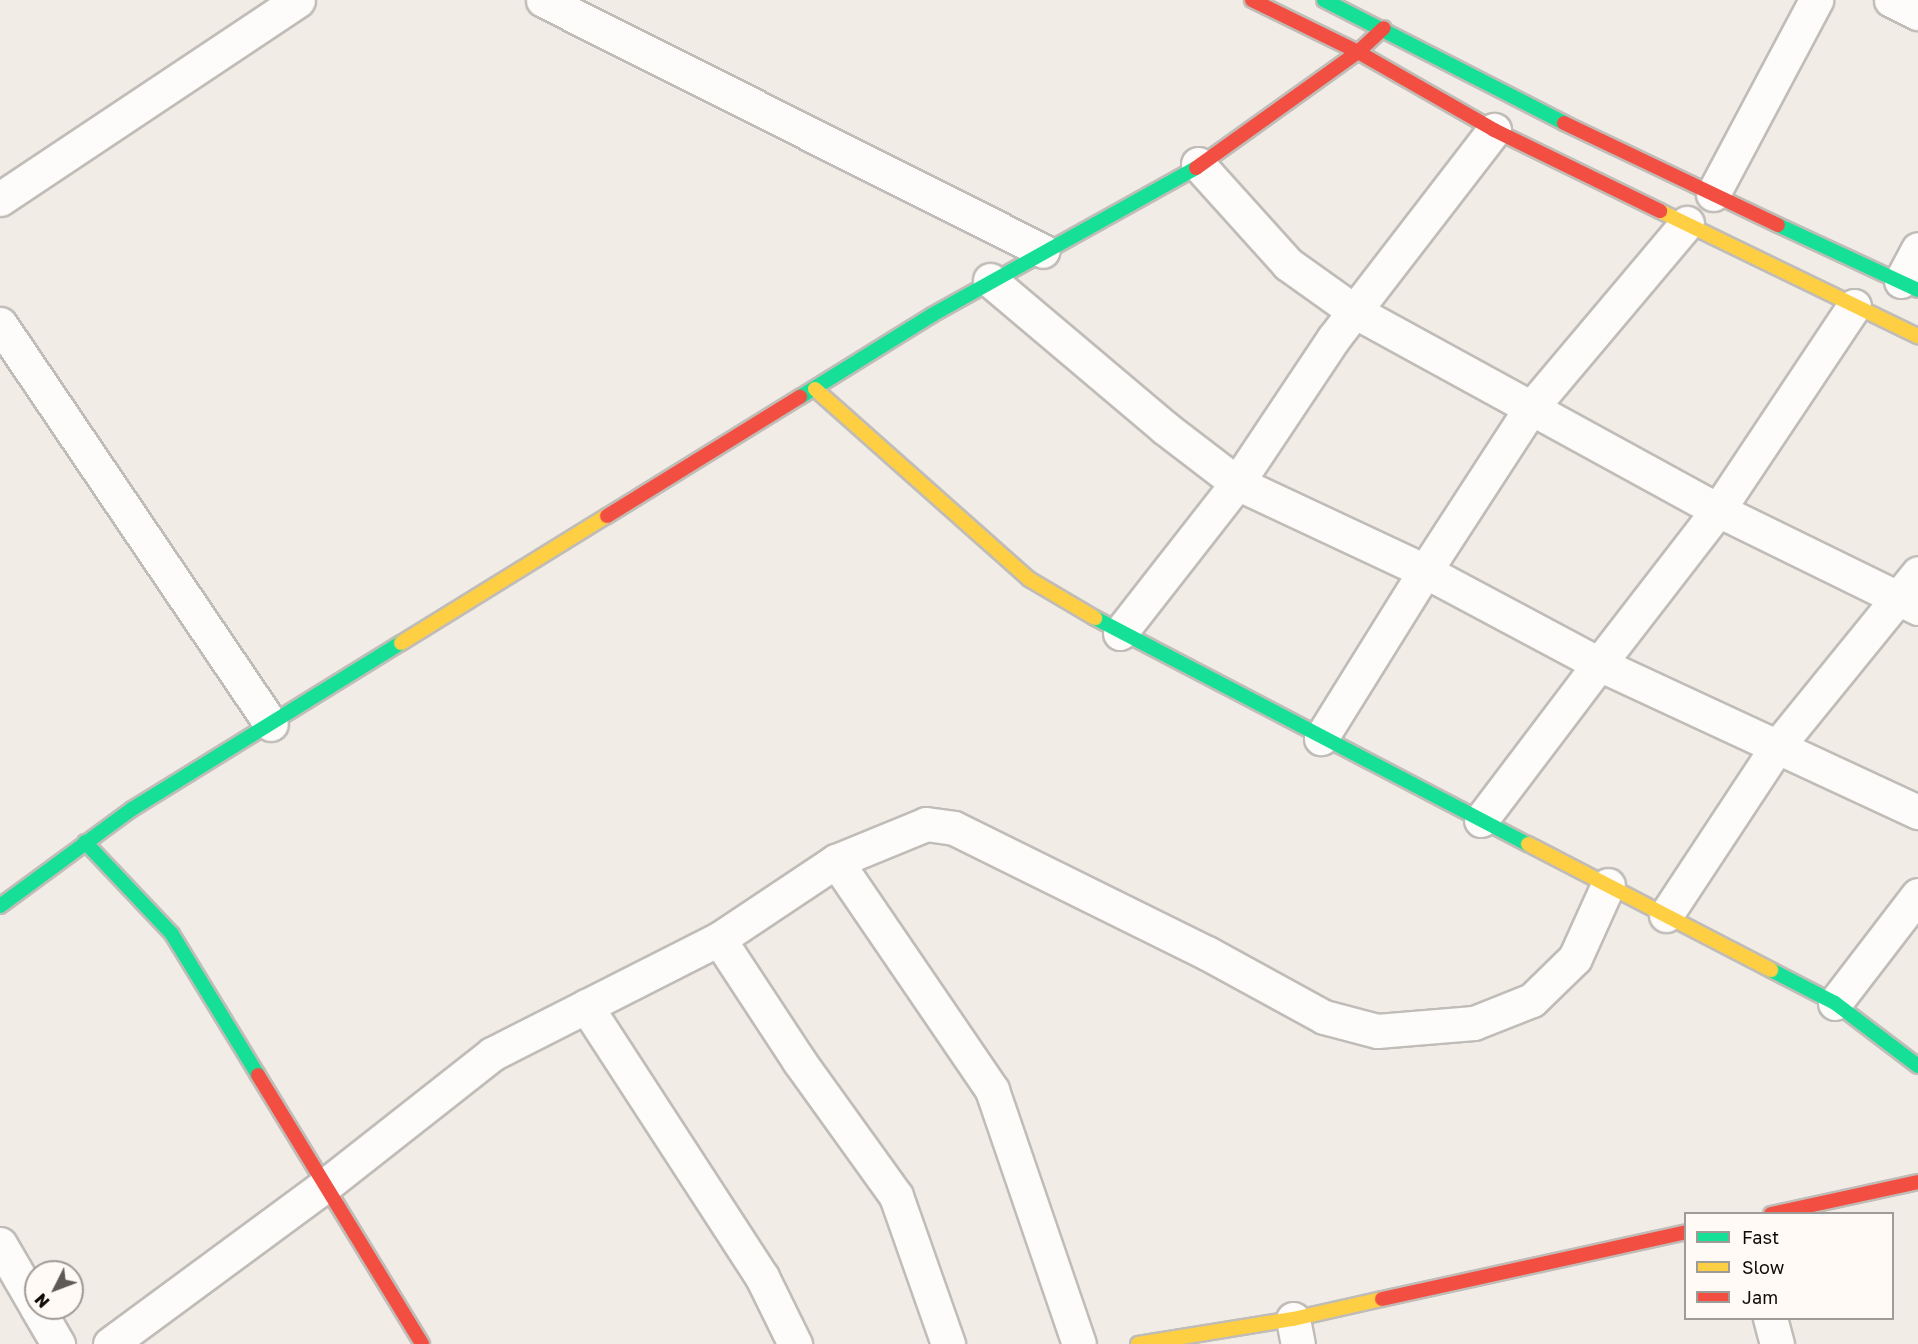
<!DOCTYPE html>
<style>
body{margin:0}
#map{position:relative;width:1918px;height:1344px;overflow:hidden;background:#f2ece6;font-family:"Golos Text",sans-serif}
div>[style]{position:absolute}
.roads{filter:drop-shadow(2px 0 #c0bcb7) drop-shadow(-2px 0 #c0bcb7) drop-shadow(0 2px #c0bcb7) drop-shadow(0 -2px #c0bcb7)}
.street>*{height:33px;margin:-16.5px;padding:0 16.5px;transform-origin:16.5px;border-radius:16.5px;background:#fdfcfb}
.fast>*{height:14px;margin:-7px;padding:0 7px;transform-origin:7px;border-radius:7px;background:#16e098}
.slow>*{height:14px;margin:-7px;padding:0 7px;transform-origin:7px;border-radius:7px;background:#ffcf43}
.jam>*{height:14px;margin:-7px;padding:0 7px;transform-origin:7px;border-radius:7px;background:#f24e42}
span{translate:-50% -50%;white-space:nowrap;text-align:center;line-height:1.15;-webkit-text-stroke:6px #fffaf6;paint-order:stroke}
.legend{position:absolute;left:1684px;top:1212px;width:210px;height:108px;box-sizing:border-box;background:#fffaf6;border:2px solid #9f9b97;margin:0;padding:8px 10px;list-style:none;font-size:18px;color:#0f0c08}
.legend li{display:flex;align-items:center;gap:12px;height:30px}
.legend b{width:30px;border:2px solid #9f9b97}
.north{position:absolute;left:24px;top:1260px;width:60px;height:60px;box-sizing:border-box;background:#fffaf6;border:2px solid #9f9b97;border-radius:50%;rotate:228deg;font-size:16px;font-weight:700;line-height:24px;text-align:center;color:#0f0c08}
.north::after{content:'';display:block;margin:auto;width:21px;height:27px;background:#5e5a56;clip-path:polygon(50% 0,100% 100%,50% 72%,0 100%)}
</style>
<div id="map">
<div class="roads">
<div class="street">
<i style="left:543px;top:0;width:559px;rotate:26.66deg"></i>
<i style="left:1891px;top:0;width:30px;rotate:26deg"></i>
<i style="left:1198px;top:164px;width:135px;rotate:48deg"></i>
<i style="left:1288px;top:264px;width:81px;rotate:35.5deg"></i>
<i style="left:1354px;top:311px;width:415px;rotate:28.7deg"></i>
<i style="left:1718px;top:510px;width:223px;rotate:26.1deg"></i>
<i style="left:1713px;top:194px;width:220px;rotate:-62deg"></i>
<i style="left:0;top:199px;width:358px;rotate:-33.7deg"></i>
<i style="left:990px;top:280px;width:229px;rotate:40.2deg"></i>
<i style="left:1165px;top:428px;width:91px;rotate:37.4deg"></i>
<i style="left:1237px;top:483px;width:208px;rotate:25.1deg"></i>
<i style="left:1425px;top:571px;width:197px;rotate:121.9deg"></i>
<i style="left:1901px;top:281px;width:36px;rotate:-62deg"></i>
<i style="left:1854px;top:306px;width:245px;rotate:123.7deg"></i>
<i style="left:1718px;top:510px;width:195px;rotate:127.7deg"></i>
<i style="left:1599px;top:664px;width:352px;rotate:24.9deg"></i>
<i style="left:0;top:324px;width:483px;rotate:55.9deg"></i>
<i style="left:1120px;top:633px;width:190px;rotate:-52deg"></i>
<i style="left:1237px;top:483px;width:173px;rotate:-56.3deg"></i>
<i style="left:1333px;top:339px;width:264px;rotate:-52.4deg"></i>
<i style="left:1481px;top:820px;width:196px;rotate:-52.9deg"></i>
<i style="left:1599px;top:664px;width:197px;rotate:-151.9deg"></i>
<i style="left:1425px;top:571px;width:194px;rotate:-57deg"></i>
<i style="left:1531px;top:408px;width:242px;rotate:-49.9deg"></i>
<i style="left:836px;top:861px;width:277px;rotate:55.7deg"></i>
<i style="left:992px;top:1090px;width:268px;rotate:71.1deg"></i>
<i style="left:1666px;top:915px;width:200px;rotate:-56.6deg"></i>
<i style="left:1776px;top:748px;width:225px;rotate:-50.9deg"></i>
<i style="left:719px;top:939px;width:146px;rotate:56.7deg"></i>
<i style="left:799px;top:1061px;width:166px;rotate:54.3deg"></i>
<i style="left:896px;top:1196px;width:157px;rotate:70.6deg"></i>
<i style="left:1835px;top:1003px;width:136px;rotate:-52.5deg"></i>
<i style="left:586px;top:1006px;width:323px;rotate:57deg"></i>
<i style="left:762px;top:1277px;width:75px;rotate:63.8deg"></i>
<i style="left:0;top:1244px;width:72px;rotate:59.9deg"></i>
<i style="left:37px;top:1308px;width:42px;rotate:59.7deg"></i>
<i style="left:1770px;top:1318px;width:27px;rotate:75deg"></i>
<i style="left:1293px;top:1319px;width:25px;rotate:79deg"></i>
<i style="left:110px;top:1344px;width:270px;rotate:-36.4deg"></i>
<i style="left:327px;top:1184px;width:210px;rotate:-38.2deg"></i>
<i style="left:492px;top:1054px;width:254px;rotate:-26.9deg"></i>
<i style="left:719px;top:939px;width:141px;rotate:-33.7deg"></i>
<i style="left:836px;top:861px;width:97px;rotate:-22.3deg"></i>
<i style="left:926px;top:824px;width:28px;rotate:8deg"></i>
<i style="left:954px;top:828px;width:282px;rotate:26.3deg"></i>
<i style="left:1207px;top:953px;width:133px;rotate:28.7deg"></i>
<i style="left:1324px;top:1017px;width:55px;rotate:14.8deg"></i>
<i style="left:1377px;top:1031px;width:97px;rotate:-4.7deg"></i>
<i style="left:1474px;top:1023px;width:62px;rotate:-21.6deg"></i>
<i style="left:1532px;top:1000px;width:60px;rotate:-44.3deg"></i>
<i style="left:1575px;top:958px;width:80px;rotate:-65.7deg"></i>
</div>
<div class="fast">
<i style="left:1324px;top:0;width:270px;rotate:27.1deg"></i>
<i style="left:1778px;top:225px;width:154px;rotate:24.9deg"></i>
<i style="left:800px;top:397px;width:155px;rotate:-31.8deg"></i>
<i style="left:932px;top:315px;width:302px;rotate:-29.1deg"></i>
<i style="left:1095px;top:618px;width:488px;rotate:27.6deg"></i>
<i style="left:85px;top:842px;width:127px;rotate:46.6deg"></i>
<i style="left:172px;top:934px;width:165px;rotate:58.6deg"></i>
<i style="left:0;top:906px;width:164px;rotate:-36.3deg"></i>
<i style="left:132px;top:809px;width:316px;rotate:-31.7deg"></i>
<i style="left:1771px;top:970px;width:72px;rotate:27.3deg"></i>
<i style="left:1835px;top:1003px;width:104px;rotate:37.2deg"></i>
</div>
<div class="slow">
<i style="left:1660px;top:211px;width:287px;rotate:25.9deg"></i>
<i style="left:815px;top:389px;width:286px;rotate:41.6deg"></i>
<i style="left:1029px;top:579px;width:77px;rotate:30.6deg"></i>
<i style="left:401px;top:643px;width:242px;rotate:-31.7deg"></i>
<i style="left:1528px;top:844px;width:274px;rotate:27.4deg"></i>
<i style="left:1138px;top:1344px;width:157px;rotate:-9.2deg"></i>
<i style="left:1293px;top:1319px;width:91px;rotate:-12.7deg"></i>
</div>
<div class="jam">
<i style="left:1252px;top:0;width:118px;rotate:26.1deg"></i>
<i style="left:1358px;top:52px;width:157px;rotate:29.8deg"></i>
<i style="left:1494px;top:130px;width:185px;rotate:26deg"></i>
<i style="left:1564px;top:123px;width:237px;rotate:25.5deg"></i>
<i style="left:1196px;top:168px;width:199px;rotate:-35.6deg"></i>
<i style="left:1358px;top:52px;width:35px;rotate:-43deg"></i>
<i style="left:607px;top:516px;width:227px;rotate:-31.7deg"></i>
<i style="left:258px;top:1075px;width:315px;rotate:58.6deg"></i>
<i style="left:1771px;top:1214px;width:150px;rotate:-12.3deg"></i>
<i style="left:1382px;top:1299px;width:311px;rotate:-12.4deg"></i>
</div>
</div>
<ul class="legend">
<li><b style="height:8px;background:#16e098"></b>Fast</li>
<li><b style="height:8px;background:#ffcf43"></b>Slow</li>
<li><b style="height:8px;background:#f24e42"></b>Jam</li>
</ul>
<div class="north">N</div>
</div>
